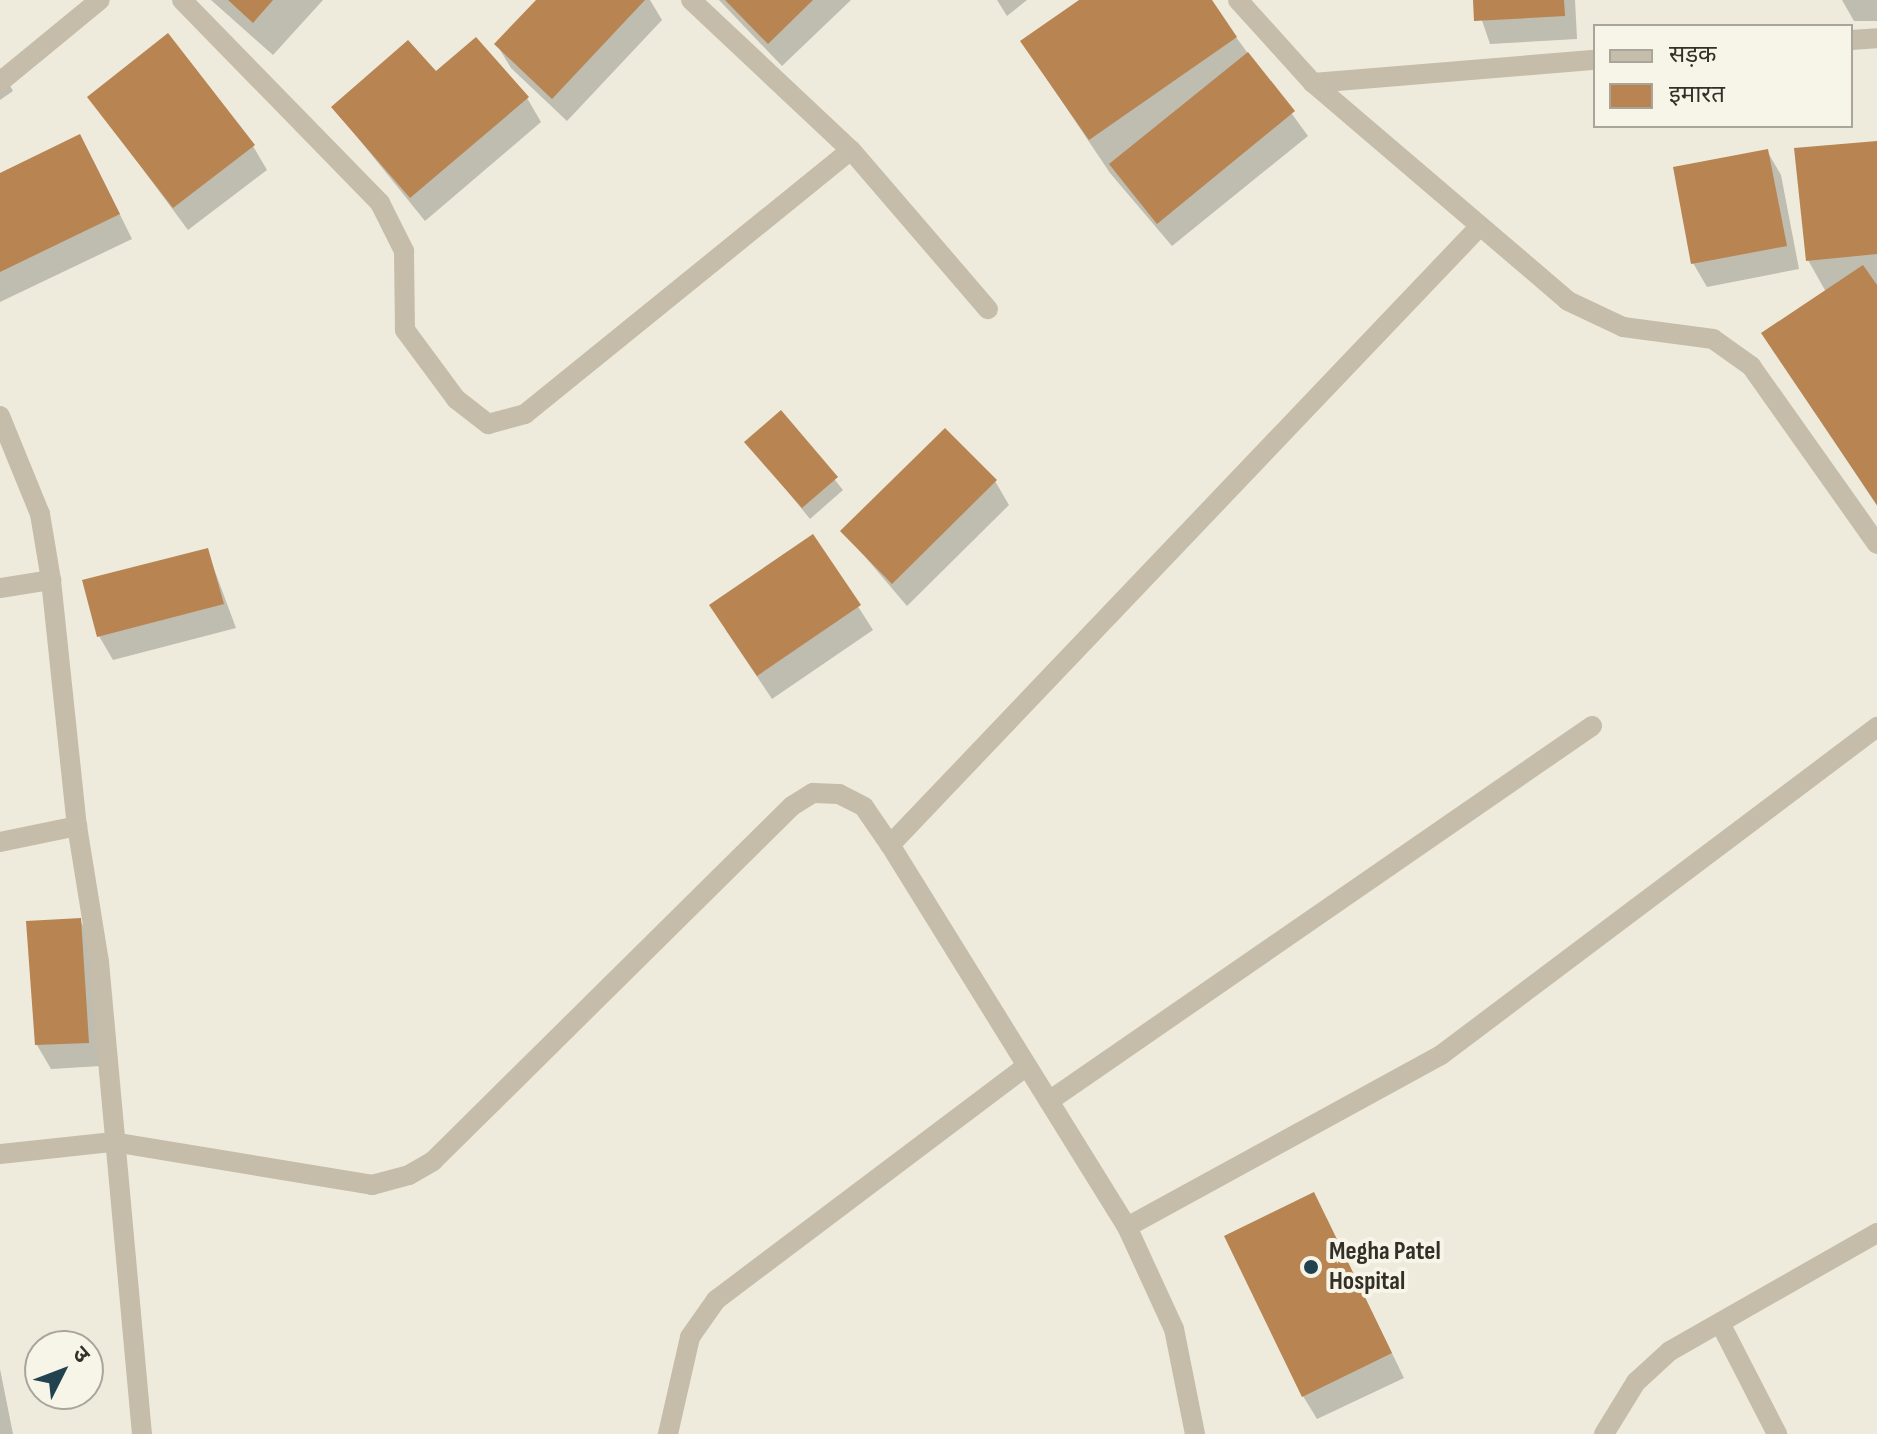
<!DOCTYPE html>
<meta charset="utf-8">
<style>
body{margin:0}
#map{position:relative;width:1877px;height:1434px;overflow:hidden;background:#efebdc;font-family:"Sofia Sans Condensed","Noto Sans Devanagari",sans-serif}
div>[style]{position:absolute}
.shadow>*{inset:0;background:#0003}
.building>*{inset:0;background:#b78452}
.street>*{height:20px;margin:-10px;padding:0 10px;transform-origin:10px;border-radius:10px;background:#c5bdaa}
.dots>*{width:22px;height:22px;translate:-50% -50%;box-sizing:border-box;border:4px solid #f7f4e8;border-radius:50%}
span{translate:-50% -50%;white-space:nowrap;text-align:center;line-height:1.15;-webkit-text-stroke:8px #f7f4e8;paint-order:stroke}
.poi-label{font-size:26px;color:#342f28;font-weight:700}
.left{translate:0 -50%;text-align:left}
.legend{position:absolute;left:1593px;top:24px;width:260px;height:104px;box-sizing:border-box;background:#f7f4e8;border:2px solid #a9a59b;margin:0;padding:10px 14px;list-style:none;font-size:24px;color:#342f28}
.legend li{display:flex;align-items:center;gap:16px;height:40px}
.legend b{width:40px;border:2px solid #a9a59b}
.north{position:absolute;left:24px;top:1330px;width:80px;height:80px;box-sizing:border-box;background:#f7f4e8;border:2px solid #a9a59b;border-radius:50%;rotate:48deg;font-size:22px;font-weight:700;line-height:32px;text-align:center;color:#342f28}
.north::after{content:'';display:block;margin:auto;width:28px;height:36px;background:#234250;clip-path:polygon(50% 0,100% 100%,50% 72%,0 100%)}
</style>
<div id="map">
<div class="shadow">
<i style="clip-path:polygon(211px 0,323px 0,273px 55px)"></i>
<i style="clip-path:polygon(539px 0,650px 0,662px 20px,567px 121px,511px 68px,497px 45px)"></i>
<i style="clip-path:polygon(719px 0,851px 0,782px 66px)"></i>
<i style="clip-path:polygon(997px 0,1027px 0,1007px 16px)"></i>
<i style="clip-path:polygon(1082px 0,1209px 0,1308px 136px,1172px 246px,1110px 173px,1022px 42px)"></i>
<i style="clip-path:polygon(1475px 0,1575px 0,1577px 39px,1490px 44px)"></i>
<i style="clip-path:polygon(1842px 0,1877px 0,1877px 21px,1854px 21px)"></i>
<i style="clip-path:polygon(0 68px,13px 91px,0 100px)"></i>
<i style="clip-path:polygon(436px 74px,527px 98px,541px 122px,425px 221px,333px 107px)"></i>
<i style="clip-path:polygon(89px 97px,253px 146px,267px 170px,188px 230px)"></i>
<i style="clip-path:polygon(1877px 143px,1877px 506px,1764px 334px,1826px 292px,1808px 260px)"></i>
<i style="clip-path:polygon(1767px 151px,1781px 175px,1799px 269px,1707px 287px,1693px 263px)"></i>
<i style="clip-path:polygon(93px 160px,132px 239px,0 302px,0 175px)"></i>
<i style="clip-path:polygon(781px 413px,843px 490px,810px 519px,747px 442px)"></i>
<i style="clip-path:polygon(995px 481px,1009px 505px,907px 606px,843px 531px)"></i>
<i style="clip-path:polygon(813px 536px,873px 630px,772px 699px,725px 629px)"></i>
<i style="clip-path:polygon(207px 550px,236px 628px,113px 660px,99px 636px)"></i>
<i style="clip-path:polygon(80px 920px,93px 944px,101px 1066px,51px 1069px,37px 1045px)"></i>
<i style="clip-path:polygon(1327px 1219px,1404px 1378px,1317px 1419px,1303px 1396px)"></i>
<i style="clip-path:polygon(0 1369px,13px 1434px,0 1434px)"></i>
</div>
<div class="building">
<i style="clip-path:polygon(228px 0,273px 0,253px 23px)"></i>
<i style="clip-path:polygon(536px 0,645px 0,552px 99px,494px 44px)"></i>
<i style="clip-path:polygon(725px 0,813px 0,768px 44px)"></i>
<i style="clip-path:polygon(1079px 0,1212px 0,1237px 37px,1089px 140px,1020px 41px)"></i>
<i style="clip-path:polygon(1473px 0,1564px 0,1565px 16px,1474px 21px)"></i>
<i style="clip-path:polygon(168px 33px,255px 145px,173px 208px,87px 97px)"></i>
<i style="clip-path:polygon(476px 37px,529px 97px,410px 198px,331px 107px,408px 40px,436px 71px)"></i>
<i style="clip-path:polygon(1248px 52px,1295px 111px,1157px 224px,1109px 164px)"></i>
<i style="clip-path:polygon(80px 134px,120px 214px,0 272px,0 173px)"></i>
<i style="clip-path:polygon(1877px 141px,1877px 254px,1806px 261px,1794px 148px)"></i>
<i style="clip-path:polygon(1768px 149px,1787px 246px,1691px 264px,1673px 167px)"></i>
<i style="clip-path:polygon(1863px 265px,1877px 285px,1877px 505px,1761px 333px)"></i>
<i style="clip-path:polygon(781px 410px,838px 477px,802px 508px,744px 442px)"></i>
<i style="clip-path:polygon(945px 428px,997px 480px,892px 584px,840px 531px)"></i>
<i style="clip-path:polygon(813px 534px,861px 605px,757px 676px,709px 605px)"></i>
<i style="clip-path:polygon(208px 548px,224px 604px,97px 637px,82px 580px)"></i>
<i style="clip-path:polygon(81px 918px,89px 1043px,35px 1045px,26px 921px)"></i>
<i style="clip-path:polygon(1314px 1192px,1392px 1353px,1302px 1397px,1224px 1236px)"></i>
</div>
<div class="street">
<i style="left:182px;top:0;width:284px;rotate:45.7deg"></i>
<i style="left:380px;top:203px;width:54px;rotate:63.4deg"></i>
<i style="left:404px;top:251px;width:79px;rotate:89.3deg"></i>
<i style="left:405px;top:330px;width:86px;rotate:53.5deg"></i>
<i style="left:456px;top:399px;width:41px;rotate:38deg"></i>
<i style="left:488px;top:424px;width:38px;rotate:-15deg"></i>
<i style="left:525px;top:414px;width:419px;rotate:-39deg"></i>
<i style="left:691px;top:0;width:219px;rotate:43.2deg"></i>
<i style="left:851px;top:150px;width:210px;rotate:49.3deg"></i>
<i style="left:1238px;top:0;width:112px;rotate:47.9deg"></i>
<i style="left:1313px;top:83px;width:335px;rotate:40.5deg"></i>
<i style="left:1568px;top:301px;width:61px;rotate:25.3deg"></i>
<i style="left:1623px;top:327px;width:91px;rotate:7.6deg"></i>
<i style="left:1713px;top:339px;width:47px;rotate:35.4deg"></i>
<i style="left:1751px;top:366px;width:218px;rotate:54.7deg"></i>
<i style="left:1851px;top:40px;width:26px;rotate:-4deg"></i>
<i style="left:0;top:82px;width:129px;rotate:-39.4deg"></i>
<i style="left:1313px;top:83px;width:283px;rotate:-4.7deg"></i>
<i style="left:0;top:416px;width:106px;rotate:67.8deg"></i>
<i style="left:40px;top:514px;width:67px;rotate:80.5deg"></i>
<i style="left:51px;top:580px;width:247px;rotate:84deg"></i>
<i style="left:77px;top:826px;width:138px;rotate:80.8deg"></i>
<i style="left:99px;top:962px;width:474px;rotate:84.8deg"></i>
<i style="left:0;top:588px;width:52px;rotate:-8.9deg"></i>
<i style="left:0;top:842px;width:79px;rotate:-11.7deg"></i>
<i style="left:1049px;top:1101px;width:660px;rotate:-34.63deg"></i>
<i style="left:0;top:1154px;width:114px;rotate:-6.1deg"></i>
<i style="left:113px;top:1142px;width:263px;rotate:9.4deg"></i>
<i style="left:372px;top:1185px;width:38px;rotate:-15deg"></i>
<i style="left:409px;top:1175px;width:28px;rotate:-30deg"></i>
<i style="left:433px;top:1161px;width:505px;rotate:-44.68deg"></i>
<i style="left:792px;top:806px;width:25px;rotate:-32deg"></i>
<i style="left:813px;top:793px;width:26px;rotate:2deg"></i>
<i style="left:839px;top:794px;width:28px;rotate:27deg"></i>
<i style="left:864px;top:807px;width:46px;rotate:55.6deg"></i>
<i style="left:1127px;top:1227px;width:358px;rotate:-28.7deg"></i>
<i style="left:1441px;top:1055px;width:546px;rotate:-36.95deg"></i>
<i style="left:1720px;top:1323px;width:125px;rotate:62.8deg"></i>
<i style="left:668px;top:1434px;width:99px;rotate:-77.2deg"></i>
<i style="left:690px;top:1337px;width:45px;rotate:-54.9deg"></i>
<i style="left:716px;top:1300px;width:389px;rotate:-37deg"></i>
<i style="left:1195px;top:1434px;width:107px;rotate:-101.3deg"></i>
<i style="left:1174px;top:1329px;width:112px;rotate:-114.7deg"></i>
<i style="left:1127px;top:1227px;width:450px;rotate:-121.8deg"></i>
<i style="left:890px;top:845px;width:855px;rotate:-46.37deg"></i>
<i style="left:1604px;top:1434px;width:61px;rotate:-58.4deg"></i>
<i style="left:1636px;top:1382px;width:46px;rotate:-42.4deg"></i>
<i style="left:1670px;top:1351px;width:238px;rotate:-29.7deg"></i>
</div>
<div class="dots">
<i style="left:1311px;top:1267px;background:#234250"></i>
</div>
<div class="poi-label">
<span class="left" style="left:1329px;top:1267px">Megha Patel<br>Hospital</span>
</div>
<ul class="legend">
<li><b style="height:10px;background:#c5bdaa"></b>सड़क</li>
<li><b style="height:22px;background:#b78452"></b>इमारत</li>
</ul>
<div class="north">उ</div>
</div>
